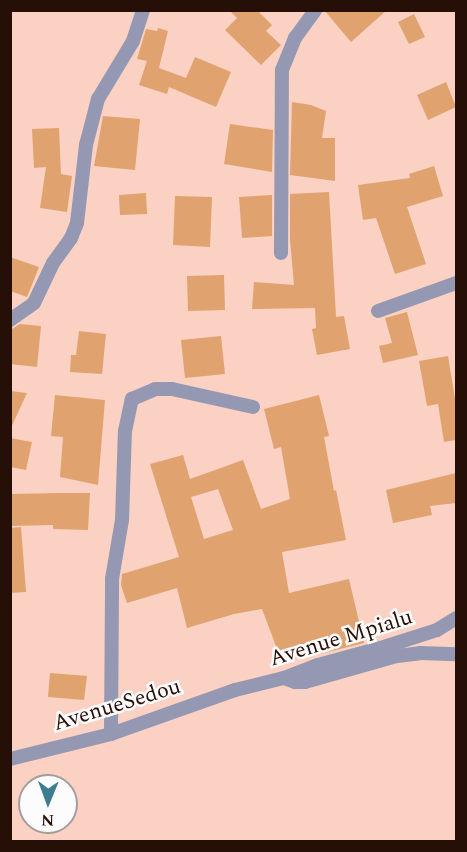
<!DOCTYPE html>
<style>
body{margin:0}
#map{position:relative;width:467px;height:852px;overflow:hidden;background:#fad1c2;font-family:Spectral,serif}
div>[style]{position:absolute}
.building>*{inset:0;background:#e0a36f}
.street>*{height:14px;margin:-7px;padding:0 7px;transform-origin:7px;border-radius:7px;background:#9598b2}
span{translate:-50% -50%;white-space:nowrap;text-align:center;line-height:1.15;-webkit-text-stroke:5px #fcfcfc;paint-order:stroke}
.street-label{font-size:22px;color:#260f07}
.frame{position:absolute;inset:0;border:12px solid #260f07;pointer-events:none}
.north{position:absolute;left:18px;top:774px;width:60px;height:60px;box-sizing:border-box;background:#fcfcfc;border:2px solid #a69d9a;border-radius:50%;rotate:181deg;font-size:16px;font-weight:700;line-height:24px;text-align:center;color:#260f07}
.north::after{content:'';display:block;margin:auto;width:21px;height:27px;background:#3d7d91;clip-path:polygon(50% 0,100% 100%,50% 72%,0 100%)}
</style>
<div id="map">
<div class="building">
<i style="clip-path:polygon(229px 10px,257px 10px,272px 25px,266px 31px,281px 45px,261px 65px,225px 30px,237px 18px)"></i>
<i style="clip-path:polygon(324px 10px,387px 10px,351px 42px)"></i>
<i style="clip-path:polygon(414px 14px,425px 37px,409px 44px,398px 22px)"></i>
<i style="clip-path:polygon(158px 28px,168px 31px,159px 68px,186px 78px,195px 57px,231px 72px,216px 107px,169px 87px,167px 94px,139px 85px,147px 61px,137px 59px,146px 29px,157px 31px)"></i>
<i style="clip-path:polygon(446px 82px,456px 107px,428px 120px,417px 95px)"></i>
<i style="clip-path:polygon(292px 102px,311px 105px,326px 111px,322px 138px,335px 138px,335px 181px,290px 175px)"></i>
<i style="clip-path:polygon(103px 116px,140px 119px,135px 170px,94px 166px)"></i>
<i style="clip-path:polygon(230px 124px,273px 130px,272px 172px,224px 164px)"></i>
<i style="clip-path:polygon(59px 128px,61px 174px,72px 176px,67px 212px,40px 208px,46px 167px,34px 168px,32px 129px)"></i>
<i style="clip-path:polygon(434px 166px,443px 196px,407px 207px,426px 264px,395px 274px,376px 218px,363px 220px,358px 185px,410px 178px,409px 174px)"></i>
<i style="clip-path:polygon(329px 192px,336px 317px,344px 316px,350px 349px,317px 355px,312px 329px,316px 328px,315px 308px,252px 309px,254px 282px,294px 285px,290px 239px,290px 194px)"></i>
<i style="clip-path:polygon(146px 193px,147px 214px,120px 215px,119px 195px)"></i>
<i style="clip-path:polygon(272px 195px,272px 236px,242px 238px,239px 197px)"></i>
<i style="clip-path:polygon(175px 196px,212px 197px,210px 247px,173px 245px)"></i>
<i style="clip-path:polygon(10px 257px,39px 267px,27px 297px,10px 291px)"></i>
<i style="clip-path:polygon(224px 275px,225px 310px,188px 311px,187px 276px)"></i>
<i style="clip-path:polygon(407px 312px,418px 355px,383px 363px,379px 346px,392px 343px,385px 318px)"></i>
<i style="clip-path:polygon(20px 324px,41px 326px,37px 367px,10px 364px,12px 329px)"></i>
<i style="clip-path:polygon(79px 331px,106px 334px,102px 374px,70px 372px,71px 355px,76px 355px)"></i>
<i style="clip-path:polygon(221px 336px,225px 374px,185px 378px,181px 340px)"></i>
<i style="clip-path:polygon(448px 356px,456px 405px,456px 440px,444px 442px,438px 404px,427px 406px,419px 361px)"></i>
<i style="clip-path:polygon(10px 391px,27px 393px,10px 430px)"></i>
<i style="clip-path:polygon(55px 395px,105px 400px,98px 485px,60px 477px,63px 437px,51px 436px)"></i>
<i style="clip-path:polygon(evenodd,319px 395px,329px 436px,324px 437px,334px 491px,336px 490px,346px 540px,282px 552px,289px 593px,349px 579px,364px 643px,316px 655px,314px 640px,279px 654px,262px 609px,234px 614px,187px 628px,177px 588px,127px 603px,121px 585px,122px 574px,179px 557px,150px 464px,183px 455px,190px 479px,243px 460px,261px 509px,290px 499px,281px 447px,274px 449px,264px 409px,319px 395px,218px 489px,233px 530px,204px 539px,191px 497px,218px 489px)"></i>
<i style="clip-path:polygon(10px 438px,32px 442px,26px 470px,10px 467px)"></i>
<i style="clip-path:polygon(456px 473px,456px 503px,430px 506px,432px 515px,393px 523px,386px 490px)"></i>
<i style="clip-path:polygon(59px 493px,90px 493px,88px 530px,53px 529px,53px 525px,10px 526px,10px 494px)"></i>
<i style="clip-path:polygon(21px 527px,26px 592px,10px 593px,10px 528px)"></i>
<i style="clip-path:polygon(50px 673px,87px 676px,84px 700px,48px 697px)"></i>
</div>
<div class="street">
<i style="left:281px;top:253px;width:183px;rotate:-89.7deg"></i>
<i style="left:282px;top:70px;width:35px;rotate:-68deg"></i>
<i style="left:295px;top:38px;width:34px;rotate:-54deg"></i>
<i style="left:378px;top:311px;width:83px;rotate:-19.7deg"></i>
<i style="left:10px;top:320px;width:29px;rotate:-35deg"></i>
<i style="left:34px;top:303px;width:44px;rotate:-64.6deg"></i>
<i style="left:53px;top:263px;width:31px;rotate:-54deg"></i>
<i style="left:71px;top:238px;width:16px;rotate:-68deg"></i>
<i style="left:77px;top:223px;width:79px;rotate:-83.4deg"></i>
<i style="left:86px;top:145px;width:48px;rotate:-75.4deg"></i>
<i style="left:98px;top:99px;width:68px;rotate:-58.9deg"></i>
<i style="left:133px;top:41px;width:33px;rotate:-72deg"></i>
<i style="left:284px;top:678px;width:12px;rotate:20deg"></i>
<i style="left:295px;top:682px;width:10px"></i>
<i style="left:305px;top:682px;width:96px;rotate:-15.8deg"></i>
<i style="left:397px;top:656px;width:23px;rotate:-7deg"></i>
<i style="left:420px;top:653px;width:36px;rotate:2deg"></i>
<i style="left:111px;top:734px;width:155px;rotate:-89.6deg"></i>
<i style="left:112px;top:579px;width:60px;rotate:-80.4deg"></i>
<i style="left:122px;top:520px;width:89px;rotate:-88.1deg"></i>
<i style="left:125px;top:431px;width:33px;rotate:-78deg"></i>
<i style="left:132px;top:399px;width:25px;rotate:-23deg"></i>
<i style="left:155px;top:389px;width:17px"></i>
<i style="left:172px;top:389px;width:83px;rotate:12.5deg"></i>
<i style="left:10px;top:759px;width:104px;rotate:-13.9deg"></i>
<i style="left:111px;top:734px;width:132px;rotate:-19.5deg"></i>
<i style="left:235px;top:690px;width:50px;rotate:-13.8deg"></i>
<i style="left:284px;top:678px;width:36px;rotate:-21deg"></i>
<i style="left:318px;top:665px;width:72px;rotate:-15.4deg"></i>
<i style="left:387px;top:646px;width:52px;rotate:-17.7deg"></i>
<i style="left:437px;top:630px;width:22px;rotate:-32deg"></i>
</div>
<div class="street-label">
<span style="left:341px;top:638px;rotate:-17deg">Avenue Mpialu</span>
<span style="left:117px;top:705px;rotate:-17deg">AvenueSedou</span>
</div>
<div class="frame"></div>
<div class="north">N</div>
</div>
